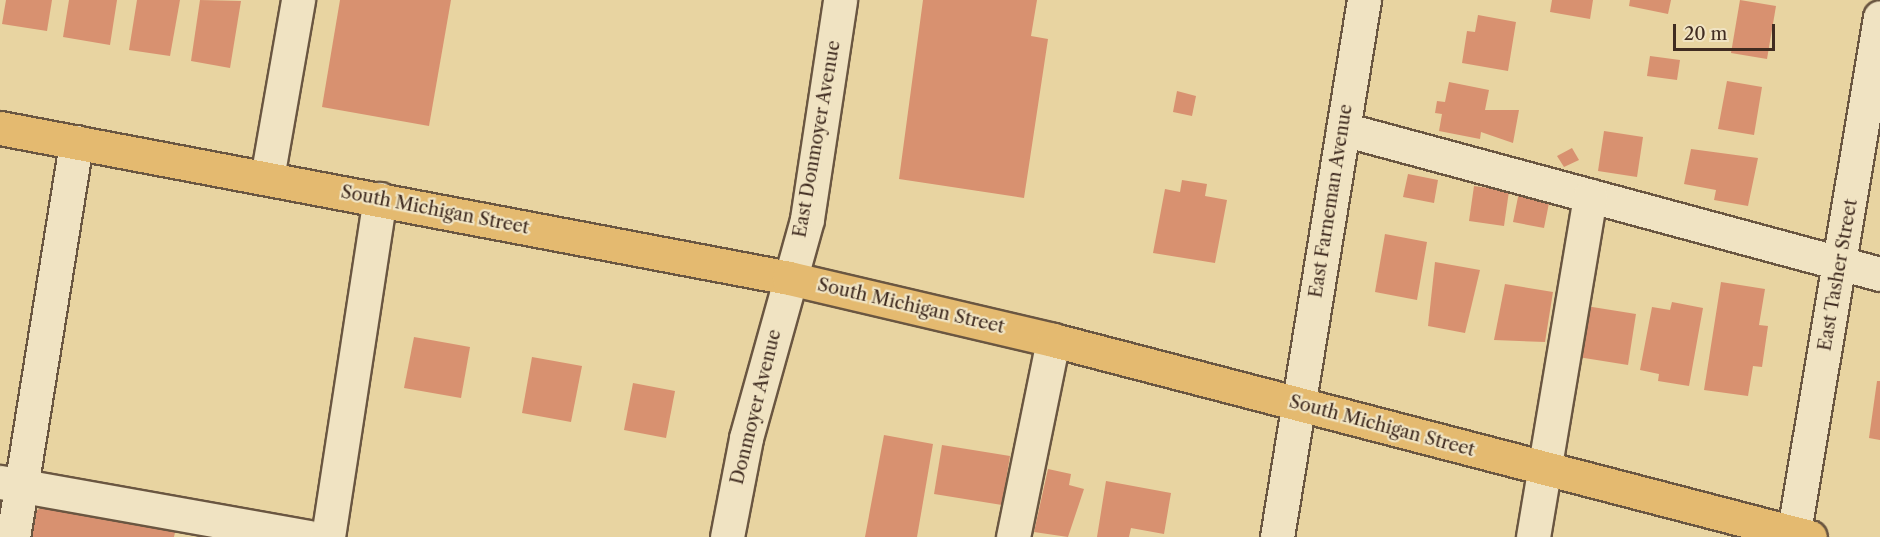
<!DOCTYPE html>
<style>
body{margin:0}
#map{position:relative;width:1880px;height:537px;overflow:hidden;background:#e8d4a1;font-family:"Libre Caslon Text",serif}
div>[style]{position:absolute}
.building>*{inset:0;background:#d89170}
.roads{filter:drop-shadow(2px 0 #6a5641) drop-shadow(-2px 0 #6a5641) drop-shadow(0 2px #6a5641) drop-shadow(0 -2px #6a5641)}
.minor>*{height:33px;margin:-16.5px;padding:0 16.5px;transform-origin:16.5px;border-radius:16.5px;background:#f0e3c2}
.major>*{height:33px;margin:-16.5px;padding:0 16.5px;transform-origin:16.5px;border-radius:16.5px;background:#e4ba70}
span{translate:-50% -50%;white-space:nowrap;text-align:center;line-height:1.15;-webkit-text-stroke:4.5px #f0e3c2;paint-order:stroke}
.street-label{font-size:18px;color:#402c21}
.scale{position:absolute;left:1673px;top:24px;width:102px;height:27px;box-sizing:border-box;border:3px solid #402c21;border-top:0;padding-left:8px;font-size:18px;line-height:21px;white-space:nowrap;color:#402c21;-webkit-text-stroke:4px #f0e3c2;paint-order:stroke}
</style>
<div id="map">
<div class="building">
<i style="clip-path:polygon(6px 0,52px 0,47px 31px,2px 24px)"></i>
<i style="clip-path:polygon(69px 0,117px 0,110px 45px,63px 37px)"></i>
<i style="clip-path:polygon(137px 0,180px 0,170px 56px,129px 50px)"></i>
<i style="clip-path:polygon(200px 0,241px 1px,230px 68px,191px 61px)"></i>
<i style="clip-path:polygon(340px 0,451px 0,429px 126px,322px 107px)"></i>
<i style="clip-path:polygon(923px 0,1037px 0,1031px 36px,1048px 39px,1024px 198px,899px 179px)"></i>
<i style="clip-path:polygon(1552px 0,1593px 0,1590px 19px,1550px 12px)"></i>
<i style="clip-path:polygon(1630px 0,1671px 0,1668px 14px,1629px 6px)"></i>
<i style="clip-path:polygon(1740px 0,1776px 6px,1767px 59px,1731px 53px)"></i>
<i style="clip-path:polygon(1478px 15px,1516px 22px,1508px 71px,1462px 63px,1467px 31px,1475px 32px)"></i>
<i style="clip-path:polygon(1650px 56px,1680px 60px,1677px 80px,1647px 76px)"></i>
<i style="clip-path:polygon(1727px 81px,1762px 87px,1754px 135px,1718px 129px)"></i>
<i style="clip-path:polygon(1449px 82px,1489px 90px,1485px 110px,1519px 110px,1513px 143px,1481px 132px,1480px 139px,1439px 131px,1442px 114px,1435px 113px,1437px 101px,1445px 102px)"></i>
<i style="clip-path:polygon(1177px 91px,1196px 96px,1192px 116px,1173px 112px)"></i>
<i style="clip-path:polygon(1604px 131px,1643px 137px,1637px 177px,1598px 171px)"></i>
<i style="clip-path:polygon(1572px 148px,1579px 160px,1564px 167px,1557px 156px)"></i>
<i style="clip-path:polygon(1691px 149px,1758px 158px,1748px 206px,1714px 200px,1716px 190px,1684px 184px)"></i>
<i style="clip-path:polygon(1408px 174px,1438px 180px,1434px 203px,1403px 197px)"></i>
<i style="clip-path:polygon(1182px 180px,1207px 184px,1205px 196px,1227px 200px,1215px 263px,1153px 253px,1165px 189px,1180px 192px)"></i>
<i style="clip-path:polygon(1474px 186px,1509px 191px,1504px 226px,1469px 221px)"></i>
<i style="clip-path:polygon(1519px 192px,1550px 198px,1544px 228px,1513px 222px)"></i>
<i style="clip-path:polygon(1385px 234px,1427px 242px,1417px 300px,1375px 292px)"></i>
<i style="clip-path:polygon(1435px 262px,1480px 270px,1465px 333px,1428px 326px)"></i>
<i style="clip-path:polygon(1721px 282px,1765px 289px,1759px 325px,1768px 326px,1762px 367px,1753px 366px,1748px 396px,1704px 390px)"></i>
<i style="clip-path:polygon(1505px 284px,1553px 292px,1545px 342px,1494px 340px)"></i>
<i style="clip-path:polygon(1672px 302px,1703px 308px,1689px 386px,1658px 381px,1659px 374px,1640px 370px,1652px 307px,1670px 310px)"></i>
<i style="clip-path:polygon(1586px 306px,1636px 314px,1628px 365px,1578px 357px)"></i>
<i style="clip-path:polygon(414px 337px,470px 347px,461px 398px,404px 388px)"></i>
<i style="clip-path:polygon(532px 357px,582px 366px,571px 422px,522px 413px)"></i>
<i style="clip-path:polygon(1877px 381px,1880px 381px,1880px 440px,1869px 438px)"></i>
<i style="clip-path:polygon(633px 383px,675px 391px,666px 438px,624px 430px)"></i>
<i style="clip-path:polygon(884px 435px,933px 444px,917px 537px,865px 537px)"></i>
<i style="clip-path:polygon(942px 445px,1010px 456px,1002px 505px,934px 494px)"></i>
<i style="clip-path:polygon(1048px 469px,1071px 474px,1069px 485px,1084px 489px,1068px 537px,1034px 532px)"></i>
<i style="clip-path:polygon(1106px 481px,1171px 493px,1164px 534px,1131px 528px,1129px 537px,1097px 537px)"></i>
<i style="clip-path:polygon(49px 503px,177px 523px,174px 537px,26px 537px,29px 515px)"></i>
</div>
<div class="roads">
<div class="minor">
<i style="left:1343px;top:129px;width:556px;rotate:15.11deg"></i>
<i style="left:267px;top:178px;width:181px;rotate:-80.1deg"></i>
<i style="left:0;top:482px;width:313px;rotate:10.1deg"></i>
<i style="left:13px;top:537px;width:400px;rotate:-80.9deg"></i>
<i style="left:328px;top:537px;width:342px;rotate:-81.3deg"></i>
<i style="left:727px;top:537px;width:101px;rotate:-79.1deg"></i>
<i style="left:746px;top:438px;width:227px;rotate:-74.4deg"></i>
<i style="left:807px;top:219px;width:221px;rotate:-81.4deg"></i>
<i style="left:1013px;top:537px;width:201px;rotate:-78.5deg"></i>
<i style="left:1277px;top:537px;width:544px;rotate:-80.8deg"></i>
<i style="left:1533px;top:537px;width:346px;rotate:-80.5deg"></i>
<i style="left:1793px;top:537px;width:527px;rotate:-80.5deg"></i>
</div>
<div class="major">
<i style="left:0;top:128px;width:803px;rotate:10.76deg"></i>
<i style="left:789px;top:278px;width:271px;rotate:13.2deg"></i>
<i style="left:1053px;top:340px;width:782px;rotate:14.59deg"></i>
</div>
</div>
<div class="street-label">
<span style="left:817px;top:139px;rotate:-80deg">East Donmoyer Avenue</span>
<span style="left:1331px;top:201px;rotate:-81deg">East Farneman Avenue</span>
<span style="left:435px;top:210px;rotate:11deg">South Michigan Street</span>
<span style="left:1838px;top:275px;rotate:-80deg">East Tasher Street</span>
<span style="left:911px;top:306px;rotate:13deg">South Michigan Street</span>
<span style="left:756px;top:407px;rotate:-76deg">Donmoyer Avenue</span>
<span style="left:1382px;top:426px;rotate:15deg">South Michigan Street</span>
</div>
<div class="scale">20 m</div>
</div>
